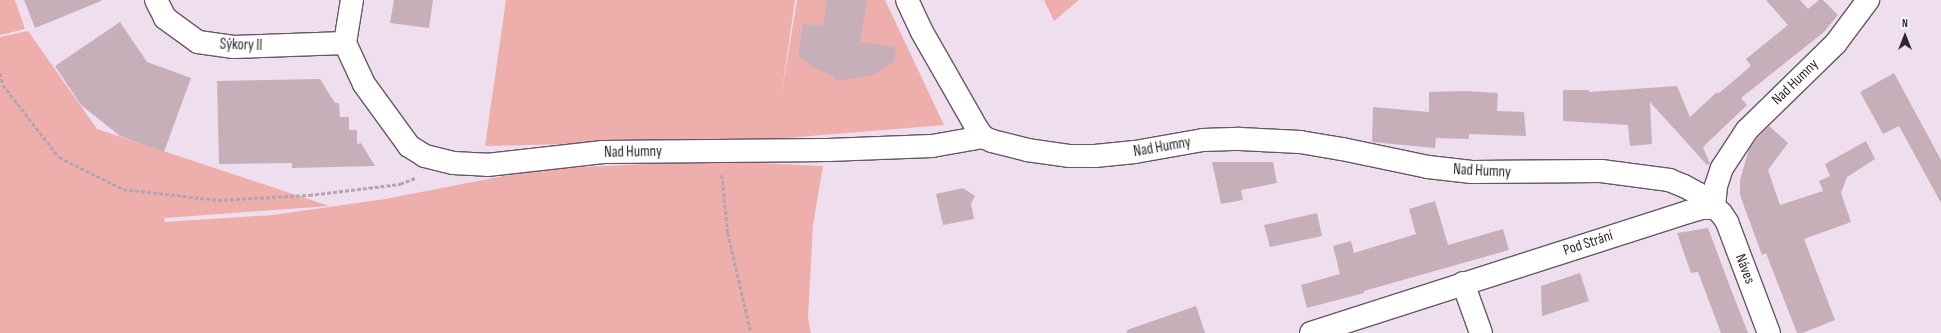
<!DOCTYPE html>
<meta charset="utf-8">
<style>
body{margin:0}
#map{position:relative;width:1941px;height:333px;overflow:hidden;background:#efdeee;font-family:"Sofia Sans Condensed",sans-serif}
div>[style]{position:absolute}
.green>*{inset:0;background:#eeaeac}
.building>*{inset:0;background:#c6afb8}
.path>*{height:2.5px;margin-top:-1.25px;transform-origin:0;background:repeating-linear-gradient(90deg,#b2a4b1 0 4px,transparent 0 6px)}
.roads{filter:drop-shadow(1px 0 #675866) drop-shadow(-1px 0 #675866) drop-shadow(0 1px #675866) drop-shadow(0 -1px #675866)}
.minor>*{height:22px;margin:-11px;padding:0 11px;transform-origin:11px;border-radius:11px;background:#fff}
span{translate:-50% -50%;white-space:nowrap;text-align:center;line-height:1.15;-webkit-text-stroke:3.5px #fff;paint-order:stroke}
.street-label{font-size:15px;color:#2d272d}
.north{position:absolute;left:1885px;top:16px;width:40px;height:40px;-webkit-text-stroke:3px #fff;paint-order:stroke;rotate:0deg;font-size:11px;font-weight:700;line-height:16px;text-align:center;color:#2d272d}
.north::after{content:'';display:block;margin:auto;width:14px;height:18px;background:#2d272d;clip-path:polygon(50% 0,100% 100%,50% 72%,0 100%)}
</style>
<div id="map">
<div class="green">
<i style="clip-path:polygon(0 0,15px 0,25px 29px,0 35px)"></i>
<i style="clip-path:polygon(506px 0,795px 0,781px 97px,797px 0,885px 0,944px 125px,774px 139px,485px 146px)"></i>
<i style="clip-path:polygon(1044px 0,1079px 0,1054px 21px)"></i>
<i style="clip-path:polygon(28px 31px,97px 129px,329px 206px,164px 218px,165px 222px,273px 215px,385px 199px,539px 169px,715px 161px,823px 166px,813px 225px,808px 318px,811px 333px,0 333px,0 37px)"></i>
</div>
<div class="building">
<i style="clip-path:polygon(24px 0,101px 0,101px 1px,35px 28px)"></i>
<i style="clip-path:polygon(394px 0,433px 0,429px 28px,390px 23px)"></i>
<i style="clip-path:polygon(827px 0,867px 0,860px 42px,896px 47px,894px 62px,873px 75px,843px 80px,833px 79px,833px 76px,813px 67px,798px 56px,803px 24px,823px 26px)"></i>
<i style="clip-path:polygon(1766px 0,1800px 0,1808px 9px,1819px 0,1823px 0,1838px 15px,1824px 32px,1741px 98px,1747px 105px,1703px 147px,1710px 164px,1707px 165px,1650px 102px,1652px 144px,1630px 146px,1628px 125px,1563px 121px,1563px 90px,1589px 90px,1589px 92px,1677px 86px,1690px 117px,1717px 92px,1718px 94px,1751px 66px,1746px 59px,1788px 25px)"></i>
<i style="clip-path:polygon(120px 22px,147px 62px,191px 78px,164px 152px,120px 136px,81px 105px,55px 66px)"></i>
<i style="clip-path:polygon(1894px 73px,1941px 160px,1941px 203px,1899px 126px,1883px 134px,1860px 92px)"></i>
<i style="clip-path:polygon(320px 79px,335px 103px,339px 103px,340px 117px,349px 117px,349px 130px,357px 130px,357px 144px,361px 143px,375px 166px,292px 168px,292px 163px,219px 164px,217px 81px)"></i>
<i style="clip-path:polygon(1464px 91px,1498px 93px,1497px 111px,1524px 112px,1526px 136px,1469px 134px,1469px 139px,1436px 138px,1435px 148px,1372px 142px,1373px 107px,1429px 112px,1429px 92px)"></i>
<i style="clip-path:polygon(1769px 126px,1788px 143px,1768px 170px,1780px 205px,1823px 191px,1819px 181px,1830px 176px,1825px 164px,1866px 141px,1875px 159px,1847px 177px,1841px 193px,1851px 222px,1804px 239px,1835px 320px,1802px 333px,1797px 333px,1766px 253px,1762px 255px,1740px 195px,1740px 180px,1749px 149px,1757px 138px)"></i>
<i style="clip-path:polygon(1212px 162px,1273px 162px,1277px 183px,1241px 190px,1243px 200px,1221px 204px)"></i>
<i style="clip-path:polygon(963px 188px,975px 196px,971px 204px,974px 219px,943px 225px,936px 194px)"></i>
<i style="clip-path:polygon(1435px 201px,1448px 245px,1503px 229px,1509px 250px,1364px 291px,1364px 293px,1307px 308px,1301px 285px,1340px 274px,1333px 246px,1351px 241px,1354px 253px,1416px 234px,1409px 209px)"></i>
<i style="clip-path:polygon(1317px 213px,1322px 236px,1270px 247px,1264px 225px)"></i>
<i style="clip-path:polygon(1708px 228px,1732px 292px,1748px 333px,1721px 333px,1698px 272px,1691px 273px,1677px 233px)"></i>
<i style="clip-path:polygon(1580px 273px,1589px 301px,1542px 316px,1541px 286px)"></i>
<i style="clip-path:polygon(1196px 306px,1205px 333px,1127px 333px,1127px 330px)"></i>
</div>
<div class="path">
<i style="left:0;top:73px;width:12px;rotate:76deg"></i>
<i style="left:3px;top:85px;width:91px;rotate:52.1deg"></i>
<i style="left:59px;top:157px;width:72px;rotate:26.6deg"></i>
<i style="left:123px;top:189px;width:96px;rotate:6.6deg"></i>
<i style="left:218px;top:200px;width:91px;rotate:-3.1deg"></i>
<i style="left:309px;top:195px;width:92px;rotate:-6.9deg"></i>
<i style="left:400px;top:184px;width:16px;rotate:-22deg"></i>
<i style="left:722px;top:175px;width:58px;rotate:84.1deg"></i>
<i style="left:728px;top:233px;width:103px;rotate:77deg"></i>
</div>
<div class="roads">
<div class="minor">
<i style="left:156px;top:0;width:20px;rotate:63deg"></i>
<i style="left:165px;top:18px;width:41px;rotate:36deg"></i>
<i style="left:198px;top:42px;width:36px;rotate:8deg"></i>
<i style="left:234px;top:47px;width:111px;rotate:-2.1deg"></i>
<i style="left:907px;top:0;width:35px;rotate:65deg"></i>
<i style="left:922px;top:32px;width:113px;rotate:60.3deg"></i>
<i style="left:978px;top:130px;width:9px;rotate:54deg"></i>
<i style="left:983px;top:137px;width:10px;rotate:24deg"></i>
<i style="left:992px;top:141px;width:36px;rotate:14deg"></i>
<i style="left:1027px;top:150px;width:42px;rotate:8.1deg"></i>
<i style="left:1069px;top:156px;width:26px"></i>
<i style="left:1095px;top:156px;width:40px;rotate:-5.7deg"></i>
<i style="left:1135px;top:152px;width:69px;rotate:-10deg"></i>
<i style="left:1203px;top:140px;width:37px;rotate:-2deg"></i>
<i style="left:1240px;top:139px;width:60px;rotate:2.9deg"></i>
<i style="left:1300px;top:142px;width:43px;rotate:9.5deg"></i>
<i style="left:1342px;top:149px;width:88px;rotate:11.8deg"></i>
<i style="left:1428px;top:167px;width:44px;rotate:6.5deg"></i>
<i style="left:1472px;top:172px;width:129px;rotate:-0.4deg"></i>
<i style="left:1601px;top:171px;width:69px;rotate:7.5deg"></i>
<i style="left:1669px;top:180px;width:16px;rotate:22deg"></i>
<i style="left:1684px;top:186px;width:18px;rotate:29deg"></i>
<i style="left:1700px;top:195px;width:28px;rotate:41deg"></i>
<i style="left:1721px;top:213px;width:11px;rotate:56deg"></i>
<i style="left:1727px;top:222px;width:119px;rotate:69.3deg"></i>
<i style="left:345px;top:43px;width:45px;rotate:65.1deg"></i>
<i style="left:364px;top:84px;width:77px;rotate:54deg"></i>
<i style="left:409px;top:146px;width:19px;rotate:32deg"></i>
<i style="left:425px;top:156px;width:29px;rotate:14deg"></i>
<i style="left:453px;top:163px;width:34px;rotate:3deg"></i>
<i style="left:487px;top:165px;width:117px;rotate:-6.4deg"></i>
<i style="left:603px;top:152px;width:225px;rotate:-0.5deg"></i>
<i style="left:828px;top:150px;width:104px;rotate:-2.2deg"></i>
<i style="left:932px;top:146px;width:52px;rotate:-10deg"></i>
<i style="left:345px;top:43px;width:44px;rotate:-80.8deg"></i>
<i style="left:1714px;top:208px;width:22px;rotate:-85deg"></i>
<i style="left:1716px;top:186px;width:19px;rotate:-72deg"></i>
<i style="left:1722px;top:168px;width:45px;rotate:-56.7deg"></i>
<i style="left:1747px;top:130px;width:124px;rotate:-44.3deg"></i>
<i style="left:1836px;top:43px;width:54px;rotate:-53.3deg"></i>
<i style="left:1463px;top:283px;width:53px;rotate:70.2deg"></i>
<i style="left:1311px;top:333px;width:396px;rotate:-17.8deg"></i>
<i style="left:1688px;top:212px;width:15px;rotate:-16deg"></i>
<i style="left:1702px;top:208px;width:12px"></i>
</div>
</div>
<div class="street-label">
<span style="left:241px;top:45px;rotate:2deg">Sýkory II</span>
<span style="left:1795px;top:82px;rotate:-44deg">Nad Humny</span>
<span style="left:1162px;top:147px;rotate:-10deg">Nad Humny</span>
<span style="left:633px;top:152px;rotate:-1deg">Nad Humny</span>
<span style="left:1482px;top:171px;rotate:3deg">Nad Humny</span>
<span style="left:1588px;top:243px;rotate:-18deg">Pod Strání</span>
<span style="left:1745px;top:269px;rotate:69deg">Náves</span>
</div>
<div class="north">N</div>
</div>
